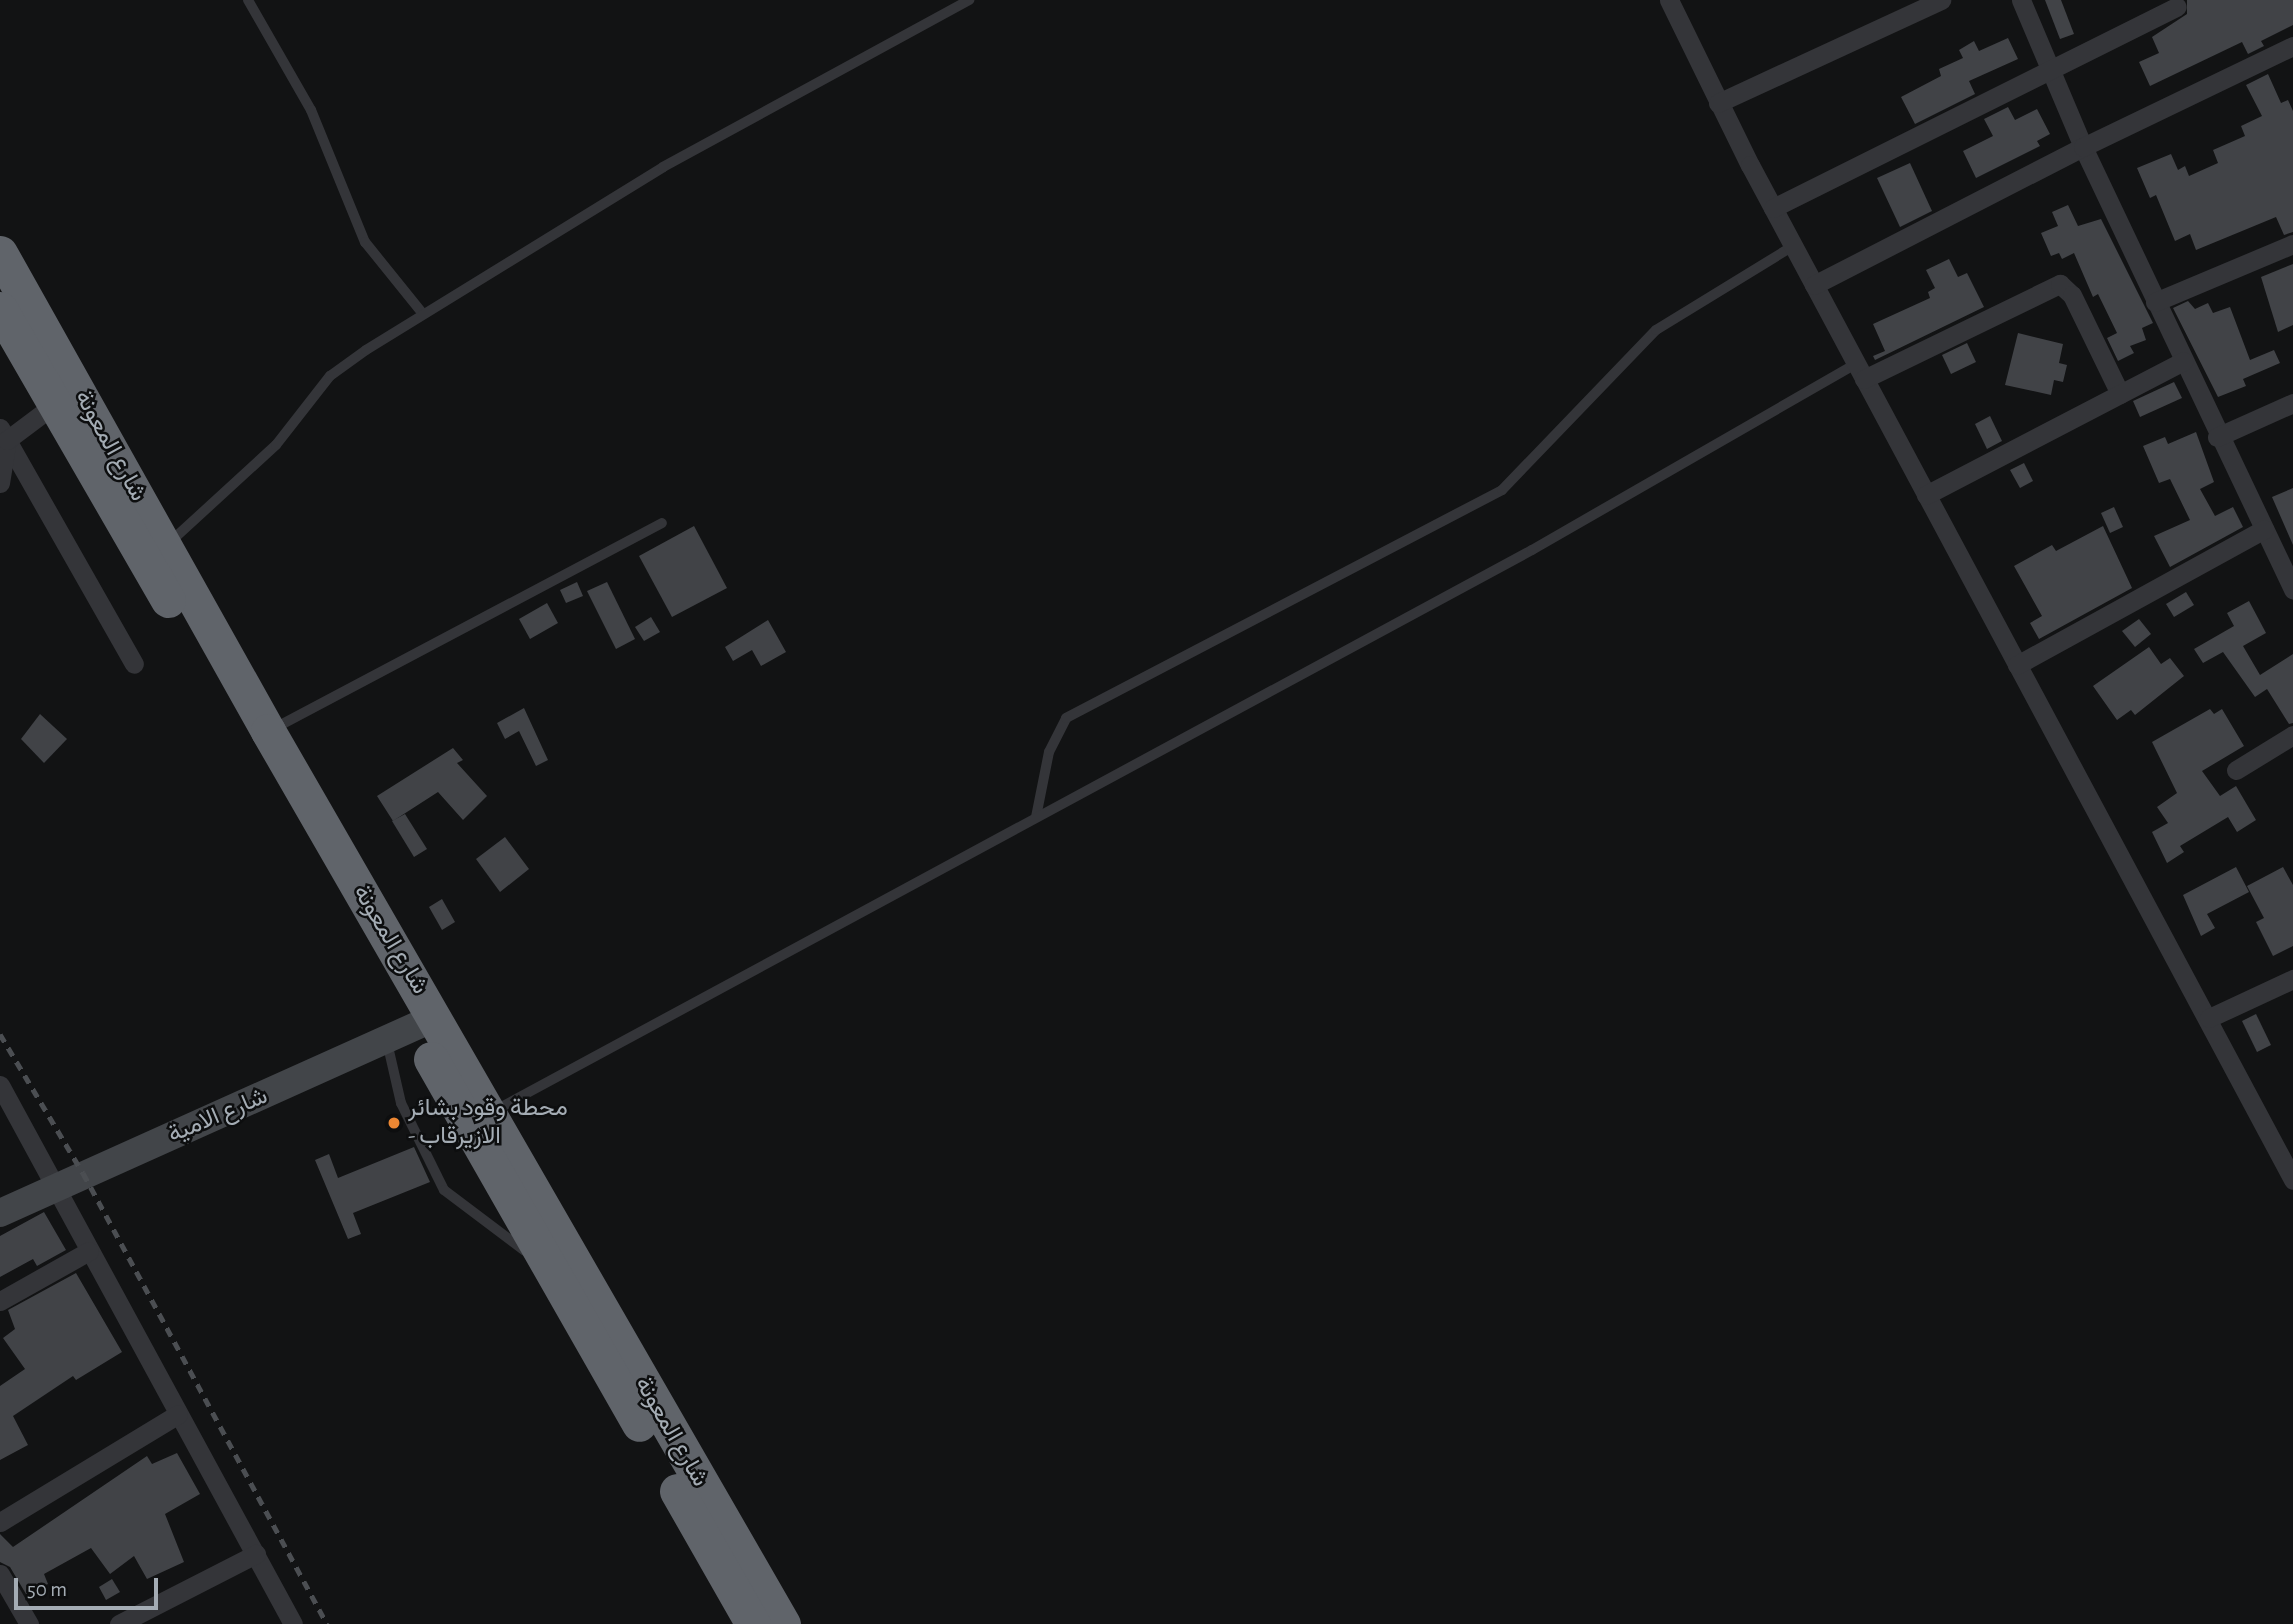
<!DOCTYPE html>
<meta charset="utf-8">
<style>
body{margin:0}
#map{position:relative;width:2293px;height:1624px;overflow:hidden;background:#121314;font-family:"Alegreya Sans",Vazirmatn,sans-serif}
div>[style]{position:absolute}
.building>*{inset:0;background:#414347}
.lane>*{height:10px;margin:-5px;padding:0 5px;transform-origin:5px;border-radius:5px;background:#343539}
.street>*{height:19px;margin:-9.5px;padding:0 9.5px;transform-origin:9.5px;border-radius:9.5px;background:#343539}
.secondary>*{height:28px;margin:-14px;padding:0 14px;transform-origin:14px;border-radius:14px;background:#424549}
.highway>*{height:35px;margin:-17.5px;padding:0 17.5px;transform-origin:17.5px;border-radius:17.5px;background:#60646a}
.rail>*{height:5px;margin-top:-2.5px;transform-origin:0;background:repeating-linear-gradient(90deg,#4b4e52 0 9px,transparent 0 16px)}
.dots>*{width:19px;height:19px;translate:-50% -50%;box-sizing:border-box;border:4px solid #0d0e0f;border-radius:50%}
span{translate:-50% -50%;white-space:nowrap;text-align:center;line-height:1.15;-webkit-text-stroke:5px #0d0e0f;paint-order:stroke}
.street-label{font-size:24px;color:#a4acb4}
.poi-label{font-size:24px;color:#a4acb4}
.left{translate:0 -50%;text-align:left}
.scale{position:absolute;left:14px;top:1578px;width:144px;height:32px;box-sizing:border-box;border:4px solid #a4acb4;border-top:0;padding-left:9px;font-size:21px;line-height:24px;white-space:nowrap;color:#a4acb4;-webkit-text-stroke:5px #0d0e0f;paint-order:stroke}
</style>
<div id="map">
<div class="building">
<i style="clip-path:polygon(2045px 0,2061px 0,2074px 34px,2060px 39px)"></i>
<i style="clip-path:polygon(2187px 0,2293px 0,2293px 25px,2261px 41px,2264px 46px,2248px 54px,2242px 42px,2150px 86px,2139px 62px,2159px 53px,2152px 37px,2187px 14px)"></i>
<i style="clip-path:polygon(2008px 38px,2018px 59px,1969px 81px,1975px 94px,1915px 124px,1901px 97px,1941px 76px,1939px 69px,1963px 58px,1959px 50px,1974px 41px,1979px 51px)"></i>
<i style="clip-path:polygon(2268px 74px,2281px 103px,2288px 100px,2293px 111px,2293px 232px,2284px 235px,2276px 217px,2196px 250px,2190px 234px,2175px 241px,2156px 195px,2150px 198px,2137px 168px,2171px 154px,2178px 170px,2185px 166px,2189px 176px,2218px 163px,2213px 150px,2245px 136px,2241px 126px,2262px 116px,2246px 85px)"></i>
<i style="clip-path:polygon(2008px 107px,2015px 120px,2037px 109px,2050px 134px,2037px 141px,2040px 146px,1976px 178px,1963px 151px,1993px 136px,1984px 119px)"></i>
<i style="clip-path:polygon(1910px 163px,1932px 211px,1900px 227px,1877px 178px)"></i>
<i style="clip-path:polygon(2068px 205px,2078px 226px,2101px 219px,2153px 323px,2142px 328px,2146px 340px,2130px 346px,2134px 353px,2118px 361px,2107px 338px,2117px 333px,2098px 294px,2093px 297px,2074px 253px,2062px 259px,2059px 253px,2051px 256px,2041px 233px,2058px 226px,2052px 212px)"></i>
<i style="clip-path:polygon(1949px 259px,1958px 277px,1967px 273px,1984px 307px,1875px 360px,1873px 356px,1885px 351px,1873px 324px,1930px 298px,1928px 292px,1935px 288px,1926px 270px)"></i>
<i style="clip-path:polygon(2293px 264px,2293px 325px,2278px 332px,2261px 277px)"></i>
<i style="clip-path:polygon(2188px 301px,2195px 309px,2208px 303px,2213px 313px,2230px 307px,2250px 360px,2274px 350px,2280px 363px,2243px 379px,2246px 386px,2218px 397px,2173px 308px)"></i>
<i style="clip-path:polygon(2018px 333px,2063px 344px,2059px 363px,2067px 365px,2063px 382px,2054px 380px,2051px 395px,2005px 385px)"></i>
<i style="clip-path:polygon(1967px 343px,1976px 362px,1951px 374px,1942px 355px)"></i>
<i style="clip-path:polygon(2174px 382px,2182px 398px,2140px 417px,2133px 401px)"></i>
<i style="clip-path:polygon(1990px 416px,2002px 441px,1987px 449px,1975px 424px)"></i>
<i style="clip-path:polygon(2196px 432px,2214px 482px,2200px 489px,2215px 516px,2233px 507px,2243px 527px,2170px 567px,2154px 536px,2190px 520px,2170px 479px,2159px 483px,2143px 446px,2165px 437px,2168px 444px)"></i>
<i style="clip-path:polygon(2024px 463px,2033px 481px,2020px 488px,2010px 470px)"></i>
<i style="clip-path:polygon(2293px 488px,2293px 545px,2272px 497px)"></i>
<i style="clip-path:polygon(2114px 507px,2123px 527px,2110px 533px,2101px 513px)"></i>
<i style="clip-path:polygon(694px 526px,727px 588px,672px 617px,639px 556px)"></i>
<i style="clip-path:polygon(2103px 526px,2132px 588px,2039px 639px,2030px 623px,2042px 616px,2014px 566px,2052px 545px,2056px 551px)"></i>
<i style="clip-path:polygon(577px 582px,583px 596px,566px 603px,560px 590px)"></i>
<i style="clip-path:polygon(607px 582px,635px 639px,616px 649px,587px 591px)"></i>
<i style="clip-path:polygon(2186px 592px,2194px 605px,2174px 617px,2166px 604px)"></i>
<i style="clip-path:polygon(2249px 601px,2266px 633px,2243px 646px,2260px 675px,2293px 654px,2293px 723px,2289px 724px,2267px 689px,2255px 697px,2223px 652px,2203px 663px,2194px 649px,2234px 626px,2227px 613px)"></i>
<i style="clip-path:polygon(547px 603px,558px 623px,530px 639px,519px 619px)"></i>
<i style="clip-path:polygon(651px 617px,660px 632px,644px 641px,635px 627px)"></i>
<i style="clip-path:polygon(2139px 619px,2151px 634px,2135px 647px,2122px 631px)"></i>
<i style="clip-path:polygon(768px 620px,786px 652px,761px 666px,752px 650px,733px 661px,725px 647px)"></i>
<i style="clip-path:polygon(2149px 647px,2161px 664px,2170px 658px,2184px 676px,2135px 715px,2131px 710px,2117px 720px,2093px 686px)"></i>
<i style="clip-path:polygon(524px 708px,548px 760px,536px 766px,519px 731px,505px 739px,497px 723px)"></i>
<i style="clip-path:polygon(2210px 709px,2214px 714px,2222px 709px,2244px 746px,2202px 771px,2220px 796px,2236px 786px,2256px 820px,2237px 832px,2228px 817px,2180px 846px,2184px 852px,2167px 863px,2152px 832px,2168px 823px,2157px 807px,2177px 793px,2152px 742px)"></i>
<i style="clip-path:polygon(40px 714px,67px 739px,44px 763px,21px 739px)"></i>
<i style="clip-path:polygon(453px 748px,463px 760px,457px 763px,487px 796px,463px 820px,438px 792px,393px 821px,377px 796px)"></i>
<i style="clip-path:polygon(405px 814px,427px 849px,414px 857px,392px 821px)"></i>
<i style="clip-path:polygon(505px 837px,529px 869px,500px 892px,476px 859px)"></i>
<i style="clip-path:polygon(2236px 867px,2249px 892px,2207px 914px,2215px 928px,2201px 936px,2183px 895px)"></i>
<i style="clip-path:polygon(2283px 867px,2293px 885px,2293px 946px,2273px 956px,2256px 922px,2264px 918px,2247px 886px)"></i>
<i style="clip-path:polygon(442px 899px,455px 922px,442px 930px,429px 907px)"></i>
<i style="clip-path:polygon(2256px 1014px,2271px 1045px,2257px 1052px,2242px 1021px)"></i>
<i style="clip-path:polygon(414px 1147px,430px 1182px,353px 1213px,361px 1234px,348px 1239px,315px 1160px,329px 1154px,338px 1178px)"></i>
<i style="clip-path:polygon(44px 1212px,66px 1250px,37px 1266px,33px 1259px,0 1277px,0 1236px)"></i>
<i style="clip-path:polygon(76px 1273px,122px 1352px,76px 1380px,73px 1376px,13px 1416px,28px 1445px,0 1460px,0 1386px,25px 1369px,3px 1338px,15px 1329px,8px 1310px)"></i>
<i style="clip-path:polygon(177px 1453px,200px 1494px,165px 1514px,184px 1562px,147px 1579px,134px 1556px,110px 1574px,91px 1548px,44px 1574px,48px 1584px,26px 1594px,10px 1567px,0 1562px,0 1534px,13px 1547px,147px 1456px,152px 1464px)"></i>
<i style="clip-path:polygon(112px 1579px,120px 1592px,106px 1600px,99px 1587px)"></i>
</div>
<div class="lane">
<i style="left:248px;top:0;width:127px;rotate:60.2deg"></i>
<i style="left:311px;top:110px;width:143px;rotate:67.8deg"></i>
<i style="left:365px;top:242px;width:92px;rotate:51.1deg"></i>
<i style="left:169px;top:543px;width:145px;rotate:-42.5deg"></i>
<i style="left:276px;top:445px;width:88px;rotate:-52deg"></i>
<i style="left:330px;top:376px;width:44px;rotate:-35.8deg"></i>
<i style="left:366px;top:350px;width:349px;rotate:-31.6deg"></i>
<i style="left:663px;top:167px;width:349px;rotate:-28.6deg"></i>
<i style="left:273px;top:729px;width:440px;rotate:-27.9deg"></i>
<i style="left:1036px;top:817px;width:66px;rotate:-78.7deg"></i>
<i style="left:1049px;top:752px;width:38px;rotate:-63deg"></i>
<i style="left:1066px;top:718px;width:492px;rotate:-27.6deg"></i>
<i style="left:1502px;top:490px;width:222px;rotate:-46.1deg"></i>
<i style="left:1656px;top:330px;width:161px;rotate:-31.5deg"></i>
<i style="left:387px;top:1042px;width:63px;rotate:77.1deg"></i>
<i style="left:401px;top:1103px;width:97px;rotate:63.7deg"></i>
<i style="left:444px;top:1190px;width:101px;rotate:37deg"></i>
<i style="left:494px;top:1111px;width:1180px;rotate:-28.39deg"></i>
<i style="left:1532px;top:550px;width:374px;rotate:-29.9deg"></i>
</div>
<div class="street">
<i style="left:1669px;top:0;width:184px;rotate:63.9deg"></i>
<i style="left:1750px;top:165px;width:1151px;rotate:61.85deg"></i>
<i style="left:2021px;top:0;width:160px;rotate:67.1deg"></i>
<i style="left:2083px;top:147px;width:490px;rotate:64.6deg"></i>
<i style="left:1718px;top:103px;width:246px;rotate:-24.8deg"></i>
<i style="left:1773px;top:208px;width:451px;rotate:-26.5deg"></i>
<i style="left:1814px;top:285px;width:302px;rotate:-27.2deg"></i>
<i style="left:2083px;top:147px;width:233px;rotate:-25.7deg"></i>
<i style="left:2155px;top:302px;width:150px;rotate:-22.8deg"></i>
<i style="left:1864px;top:379px;width:218px;rotate:-25.9deg"></i>
<i style="left:2060px;top:284px;width:16px;rotate:43deg"></i>
<i style="left:2072px;top:295px;width:110px;rotate:64.1deg"></i>
<i style="left:0;top:428px;width:271px;rotate:60.4deg"></i>
<i style="left:2217px;top:437px;width:83px;rotate:-24.1deg"></i>
<i style="left:0;top:483px;width:44px;rotate:-80.8deg"></i>
<i style="left:7px;top:440px;width:60px;rotate:-36.9deg"></i>
<i style="left:1926px;top:495px;width:290px;rotate:-27.5deg"></i>
<i style="left:2017px;top:665px;width:282px;rotate:-28.8deg"></i>
<i style="left:2236px;top:770px;width:67px;rotate:-31.6deg"></i>
<i style="left:2209px;top:1018px;width:93px;rotate:-24.9deg"></i>
<i style="left:0;top:1085px;width:613px;rotate:61.47deg"></i>
<i style="left:0;top:1301px;width:102px;rotate:-29.3deg"></i>
<i style="left:0;top:1522px;width:208px;rotate:-31.2deg"></i>
<i style="left:0;top:1574px;width:58px;rotate:59.9deg"></i>
<i style="left:119px;top:1624px;width:154px;rotate:-27.1deg"></i>
</div>
<div class="secondary">
<i style="left:0;top:1213px;width:478px;rotate:-24.2deg"></i>
</div>
<div class="highway">
<i style="left:0;top:253px;width:548px;rotate:60.72deg"></i>
<i style="left:268px;top:731px;width:1031px;rotate:60.03deg"></i>
<i style="left:0;top:309px;width:336px;rotate:60deg"></i>
<i style="left:431px;top:1059px;width:420px;rotate:60.3deg"></i>
<i style="left:677px;top:1491px;width:153px;rotate:60.3deg"></i>
</div>
<div class="rail">
<i style="left:0;top:1034px;width:162px;rotate:59.2deg"></i>
<i style="left:83px;top:1173px;width:513px;rotate:61.59deg"></i>
</div>
<div class="dots">
<i style="left:394px;top:1123px;background:#ec8733"></i>
</div>
<div class="street-label">
<span style="left:110px;top:446px;rotate:61deg">شارع المعونة</span>
<span style="left:390px;top:940px;rotate:59deg">شارع المعونة</span>
<span style="left:218px;top:1116px;rotate:-23deg">شارع الامية</span>
<span style="left:671px;top:1432px;rotate:60deg">شارع المعونة</span>
</div>
<div class="poi-label">
<span class="left" style="left:408px;top:1123px">محطة وقود بشائر<br>- الازيرقاب</span>
</div>
<div class="scale">50 m</div>
</div>
